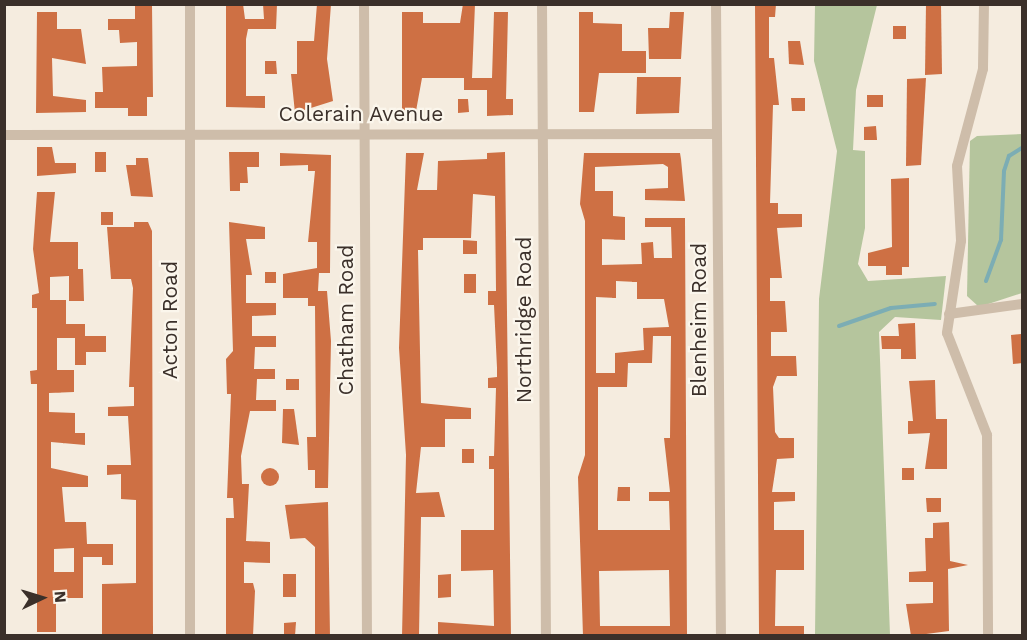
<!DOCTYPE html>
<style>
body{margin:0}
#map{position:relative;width:1027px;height:640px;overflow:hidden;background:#f5ecdf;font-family:"Work Sans",sans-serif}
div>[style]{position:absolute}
.green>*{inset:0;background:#b5c59d}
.stream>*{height:4px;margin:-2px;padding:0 2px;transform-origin:2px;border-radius:2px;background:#7cadb4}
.building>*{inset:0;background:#ce7044}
.round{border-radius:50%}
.street>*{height:10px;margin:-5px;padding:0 5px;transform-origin:5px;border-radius:5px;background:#cebdaa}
span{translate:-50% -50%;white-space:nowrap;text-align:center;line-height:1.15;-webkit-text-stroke:4.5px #fbf6ec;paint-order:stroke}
.street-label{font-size:21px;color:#3b302a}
.frame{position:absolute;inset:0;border:6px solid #3b302a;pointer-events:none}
.north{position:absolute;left:12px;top:568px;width:60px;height:60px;-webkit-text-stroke:4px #fbf6ec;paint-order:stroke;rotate:86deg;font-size:16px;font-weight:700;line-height:24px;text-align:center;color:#3b302a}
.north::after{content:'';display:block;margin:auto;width:21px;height:27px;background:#3b302a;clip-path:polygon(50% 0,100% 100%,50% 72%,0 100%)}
</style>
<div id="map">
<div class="green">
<i style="clip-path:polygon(815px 5px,877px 5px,856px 90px,853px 150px,865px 151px,865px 228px,858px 264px,868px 281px,946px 276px,941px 320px,895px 317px,879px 332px,890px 635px,815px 635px,819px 299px,837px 151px,814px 61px)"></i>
<i style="clip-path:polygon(1022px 134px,1022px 293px,979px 307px,967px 296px,970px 141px,977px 136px)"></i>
</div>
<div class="stream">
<i style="left:986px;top:281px;width:44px;rotate:-69.9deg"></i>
<i style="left:1001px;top:240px;width:69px;rotate:-87.5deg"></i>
<i style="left:1004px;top:171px;width:16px;rotate:-72deg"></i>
<i style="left:1009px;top:156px;width:15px;rotate:-32deg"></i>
<i style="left:839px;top:326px;width:55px;rotate:-19.1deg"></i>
<i style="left:891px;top:308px;width:44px;rotate:-5.2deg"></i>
</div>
<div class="building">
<i style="clip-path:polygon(135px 4px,152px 4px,153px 97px,147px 97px,147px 116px,128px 116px,128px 108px,95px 108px,95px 92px,103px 92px,102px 67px,137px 66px,137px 42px,120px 43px,119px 30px,108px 30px,108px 19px,135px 19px)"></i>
<i style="clip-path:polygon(226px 4px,243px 4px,245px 19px,264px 19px,263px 4px,277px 4px,276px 29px,248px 29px,246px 39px,246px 96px,265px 96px,265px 108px,226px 107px)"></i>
<i style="clip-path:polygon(317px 4px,331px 4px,327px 59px,333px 101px,295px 113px,291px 74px,297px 74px,297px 41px,314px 41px)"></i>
<i style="clip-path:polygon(463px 4px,475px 4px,472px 78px,492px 78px,494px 12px,508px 12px,506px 99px,513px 99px,513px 115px,487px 116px,487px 90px,464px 90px,464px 78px,422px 78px,416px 111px,402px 111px,402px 12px,423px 12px,423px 23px,460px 23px)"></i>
<i style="clip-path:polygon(755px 4px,776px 4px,775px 17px,769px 17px,769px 58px,774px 58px,779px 105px,773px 105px,770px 203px,778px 203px,778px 214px,802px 214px,802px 227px,777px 228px,782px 278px,770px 278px,770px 301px,785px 301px,787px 332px,771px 332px,771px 356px,796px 356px,797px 376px,777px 376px,773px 387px,775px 432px,779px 438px,794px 438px,794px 458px,777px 459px,772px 492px,795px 492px,795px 501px,774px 502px,774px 530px,804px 530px,804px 570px,776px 570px,775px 626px,804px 626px,804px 636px,759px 636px)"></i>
<i style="clip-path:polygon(926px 4px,941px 4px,942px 74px,925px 75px)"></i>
<i style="clip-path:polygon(37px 12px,57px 12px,57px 29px,81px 29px,86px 64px,52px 58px,53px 96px,86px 100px,86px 112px,36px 113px)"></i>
<i style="clip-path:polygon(579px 12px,593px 12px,593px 23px,622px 24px,622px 51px,646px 51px,646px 73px,599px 73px,594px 112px,579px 112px)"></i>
<i style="clip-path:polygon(670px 12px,684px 12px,681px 59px,649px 59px,648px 28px,669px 28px)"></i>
<i style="clip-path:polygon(893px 26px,906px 26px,906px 39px,893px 39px)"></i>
<i style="clip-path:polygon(788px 41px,800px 41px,804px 65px,789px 64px)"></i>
<i style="clip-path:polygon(265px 61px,276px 61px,277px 74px,265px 74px)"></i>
<i style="clip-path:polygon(637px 77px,681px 77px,679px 113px,636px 114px)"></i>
<i style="clip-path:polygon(926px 78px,921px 165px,906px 166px,907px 79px)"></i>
<i style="clip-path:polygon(867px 95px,883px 95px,883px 107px,867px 107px)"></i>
<i style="clip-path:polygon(791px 98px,805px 98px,805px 111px,792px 111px)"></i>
<i style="clip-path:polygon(458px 99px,468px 99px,469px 112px,458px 113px)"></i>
<i style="clip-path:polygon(876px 126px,877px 140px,864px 140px,864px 127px)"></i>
<i style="clip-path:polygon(37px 147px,52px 147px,55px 163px,76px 163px,76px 173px,37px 176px)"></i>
<i style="clip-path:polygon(95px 152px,106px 152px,106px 172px,95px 172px)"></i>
<i style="clip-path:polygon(229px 152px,259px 152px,259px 167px,247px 167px,248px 183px,240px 183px,240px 191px,230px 191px)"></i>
<i style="clip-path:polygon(505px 152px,511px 636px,438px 636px,438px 622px,494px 626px,493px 570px,461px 571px,461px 530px,494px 530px,494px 469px,489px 469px,489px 456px,494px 456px,496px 388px,488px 388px,488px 378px,497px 377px,497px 368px,494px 305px,488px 305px,488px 291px,496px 291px,495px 196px,473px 194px,471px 238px,423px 238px,423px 250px,418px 250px,421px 403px,471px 408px,471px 419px,445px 419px,445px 447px,421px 447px,416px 493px,439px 492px,445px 517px,421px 517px,419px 636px,402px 636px,406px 455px,399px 348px,406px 153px,424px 153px,417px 190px,437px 190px,438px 161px,487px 159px,487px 153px)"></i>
<i style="clip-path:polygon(280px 153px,331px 155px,330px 273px,319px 273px,318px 291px,327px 291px,331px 341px,328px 488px,315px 488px,315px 470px,308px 470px,307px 437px,316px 437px,315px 306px,308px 306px,308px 298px,283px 298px,283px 274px,317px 268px,317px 242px,308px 242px,315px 171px,308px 171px,308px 165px,280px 166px)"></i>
<i style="clip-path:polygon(evenodd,584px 153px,680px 153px,681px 159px,685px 201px,645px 200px,645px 189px,668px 188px,668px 167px,663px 164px,595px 167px,595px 191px,613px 191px,613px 216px,625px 217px,625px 240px,602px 239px,602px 265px,642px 264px,641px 243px,653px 242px,654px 258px,672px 258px,671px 227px,645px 227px,645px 218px,685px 218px,687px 636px,583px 636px,578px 477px,585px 455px,585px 221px,580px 204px,584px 153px,616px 281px,637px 282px,637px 299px,664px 299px,669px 327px,643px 328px,644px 350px,615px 353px,615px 373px,596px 373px,596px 297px,616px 298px,616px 281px,584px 153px,653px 336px,671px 336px,670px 438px,664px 438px,670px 492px,649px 492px,649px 501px,669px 501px,670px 530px,598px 530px,598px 387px,627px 387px,628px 363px,652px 363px,653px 336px,584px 153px,669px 570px,670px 626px,600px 626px,599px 571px,669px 570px)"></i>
<i style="clip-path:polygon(136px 158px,148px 158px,153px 197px,131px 196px,126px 165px,136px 165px)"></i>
<i style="clip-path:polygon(909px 178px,909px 267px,902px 267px,902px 275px,886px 275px,886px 266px,868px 266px,868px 253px,892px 247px,891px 179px)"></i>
<i style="clip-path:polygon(evenodd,37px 192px,55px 192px,50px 242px,78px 242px,78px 269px,83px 269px,84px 301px,69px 301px,69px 276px,50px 277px,50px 300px,66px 300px,66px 324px,85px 324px,85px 336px,106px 336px,106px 352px,86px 352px,86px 365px,75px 365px,75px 338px,57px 338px,57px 370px,74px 370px,74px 392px,49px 393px,49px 412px,75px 413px,75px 433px,85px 433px,85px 445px,51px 442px,51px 468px,88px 476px,88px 487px,62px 487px,65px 522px,86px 522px,87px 544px,113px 544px,113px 565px,102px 565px,102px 557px,83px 557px,83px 598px,56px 598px,56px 632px,37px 632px,37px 384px,31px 384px,30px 371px,37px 370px,37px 308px,32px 308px,32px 295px,39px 293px,33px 249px,37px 192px,74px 548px,74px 572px,54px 572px,54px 549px,74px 548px)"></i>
<i style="clip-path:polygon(101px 212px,113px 212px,113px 225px,101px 225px)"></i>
<i style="clip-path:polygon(134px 222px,148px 222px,152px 231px,153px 636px,102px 636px,102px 584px,136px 583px,136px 500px,121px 499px,121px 474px,107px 475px,107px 465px,131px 465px,128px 416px,108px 416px,108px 407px,134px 406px,134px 387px,129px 387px,133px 288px,131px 279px,111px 279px,107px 227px,134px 227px)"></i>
<i style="clip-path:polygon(229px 222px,265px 227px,265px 239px,246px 239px,252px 275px,246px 275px,246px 303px,276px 303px,276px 315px,252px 316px,252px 336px,276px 336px,276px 347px,255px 347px,254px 369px,275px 369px,275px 379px,257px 379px,256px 400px,276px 400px,276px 411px,250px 411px,241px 456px,242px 484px,249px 484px,246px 541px,270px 542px,270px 563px,244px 562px,244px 583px,253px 583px,255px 591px,253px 636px,226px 636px,226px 518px,234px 518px,233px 498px,227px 498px,231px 394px,227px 394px,226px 359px,233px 351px)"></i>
<i style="clip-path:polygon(463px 240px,477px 241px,477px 254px,463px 254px)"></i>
<i style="clip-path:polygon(265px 272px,276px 272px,276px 283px,265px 283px)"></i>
<i style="clip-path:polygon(464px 274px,476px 274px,476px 293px,464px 293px)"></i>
<i style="clip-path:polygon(915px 323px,916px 359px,901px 359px,901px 349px,882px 349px,881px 336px,899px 336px,898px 324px)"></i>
<i style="clip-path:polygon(1021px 334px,1023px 363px,1013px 364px,1011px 335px)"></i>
<i style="clip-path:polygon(286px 379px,299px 379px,299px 390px,286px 390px)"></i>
<i style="clip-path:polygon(935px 380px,936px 419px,947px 419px,947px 469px,925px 469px,930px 433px,908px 434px,908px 421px,913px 421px,909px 381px)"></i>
<i style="clip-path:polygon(283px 409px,294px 409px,299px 445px,282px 443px)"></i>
<i style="clip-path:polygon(462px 449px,474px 449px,474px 463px,462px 463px)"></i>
<i style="clip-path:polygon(902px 468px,914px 468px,914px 480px,902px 480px)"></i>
<i class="round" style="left:261px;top:468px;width:18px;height:18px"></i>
<i style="clip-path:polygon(618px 487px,630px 487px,630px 501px,617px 501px)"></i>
<i style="clip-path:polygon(926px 498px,941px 498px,941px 512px,927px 512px)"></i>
<i style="clip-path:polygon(328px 502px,330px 636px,315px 636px,315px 547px,305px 538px,290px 539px,285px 505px)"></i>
<i style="clip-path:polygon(949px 522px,950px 561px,968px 565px,948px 569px,949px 631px,911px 636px,906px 604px,933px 603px,933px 582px,909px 582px,909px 572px,926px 571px,925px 538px,933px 538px,933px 523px)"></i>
<i style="clip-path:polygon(283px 574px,296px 574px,296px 597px,283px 597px)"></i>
<i style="clip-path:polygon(451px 574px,451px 597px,438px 598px,438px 575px)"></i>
<i style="clip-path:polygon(296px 622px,295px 636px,284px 636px,284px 623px)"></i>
</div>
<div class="street">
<i style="left:364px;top:4px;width:632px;rotate:89.73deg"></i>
<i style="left:542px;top:4px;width:632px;rotate:89.64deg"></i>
<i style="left:716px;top:4px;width:632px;rotate:89.55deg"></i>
<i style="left:984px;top:4px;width:65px;rotate:90.9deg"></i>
<i style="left:983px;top:69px;width:100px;rotate:105deg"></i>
<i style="left:957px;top:166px;width:75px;rotate:86.9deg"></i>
<i style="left:961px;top:241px;width:93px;rotate:98.7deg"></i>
<i style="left:947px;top:333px;width:110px;rotate:68.6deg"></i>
<i style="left:987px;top:435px;width:201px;rotate:89.7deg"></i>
<i style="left:4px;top:135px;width:713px;rotate:-0.08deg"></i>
<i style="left:949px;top:314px;width:74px;rotate:-7.8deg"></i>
<i style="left:190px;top:636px;width:632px;rotate:-90deg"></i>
</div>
<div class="street-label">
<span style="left:361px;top:114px">Colerain Avenue</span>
<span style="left:170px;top:320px;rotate:-90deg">Acton Road</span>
<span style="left:346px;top:320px;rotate:-90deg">Chatham Road</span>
<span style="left:524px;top:320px;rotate:-90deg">Northridge Road</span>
<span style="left:699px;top:320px;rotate:-90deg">Blenheim Road</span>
</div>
<div class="frame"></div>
<div class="north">N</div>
</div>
